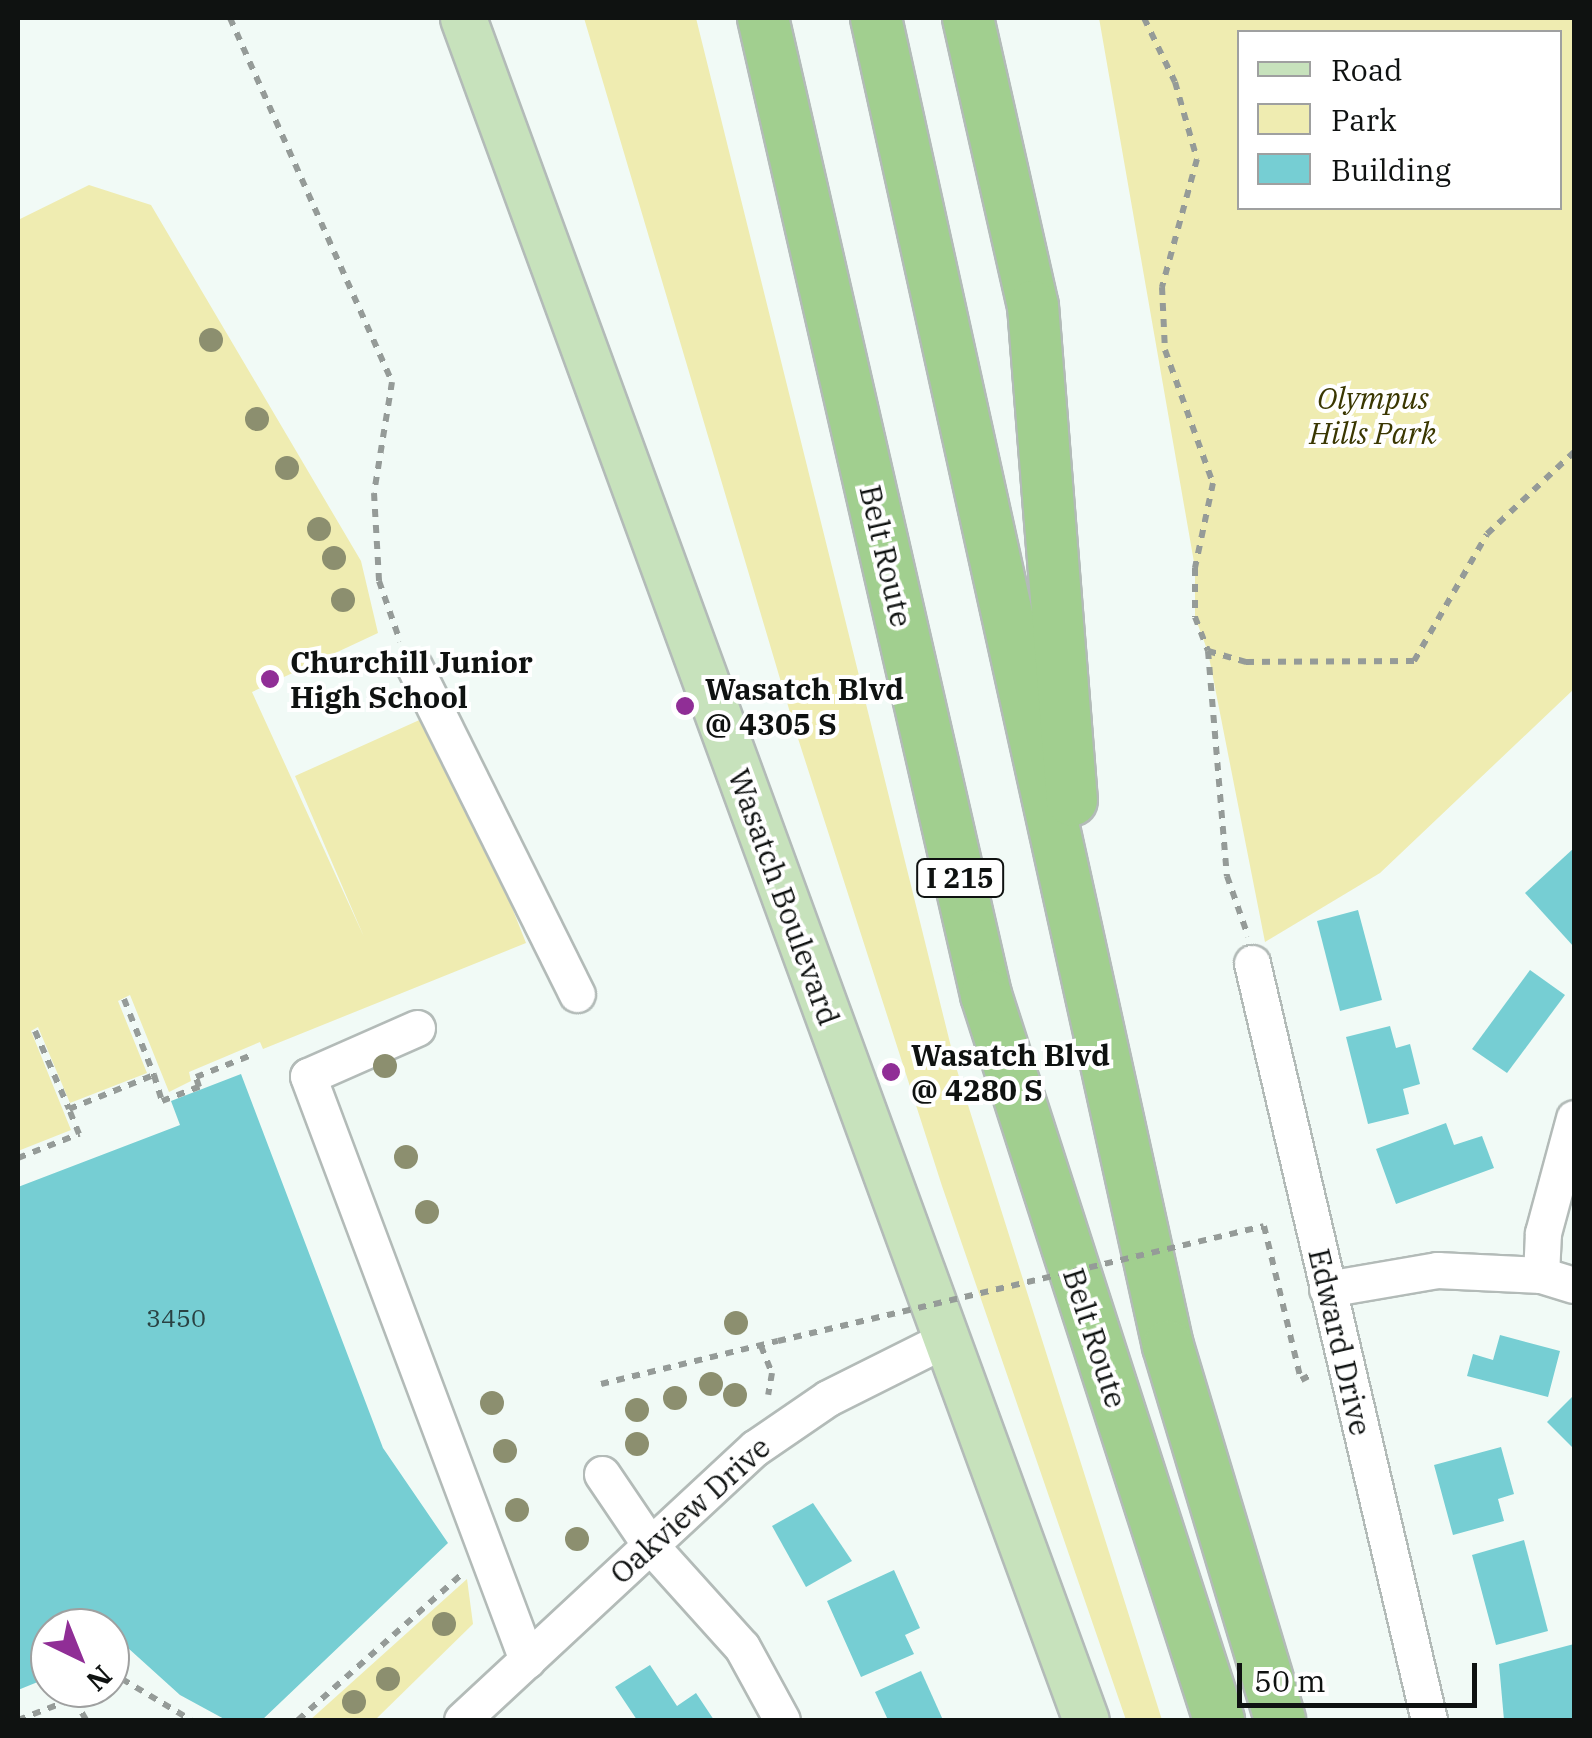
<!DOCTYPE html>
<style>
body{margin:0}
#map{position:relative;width:1592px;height:1738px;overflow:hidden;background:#f1faf6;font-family:"IBM Plex Serif",serif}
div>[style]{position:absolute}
.green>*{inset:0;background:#efecb1}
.building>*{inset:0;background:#76ced3}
.path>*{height:6px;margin-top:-3px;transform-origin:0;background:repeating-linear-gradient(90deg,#959b98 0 8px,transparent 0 16px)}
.roads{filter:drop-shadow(2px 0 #b3bbb8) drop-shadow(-2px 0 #b3bbb8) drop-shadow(0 2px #b3bbb8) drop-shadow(0 -2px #b3bbb8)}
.minor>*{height:35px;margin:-17.5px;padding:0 17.5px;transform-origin:17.5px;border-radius:17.5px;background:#fff}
.major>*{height:45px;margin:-22.5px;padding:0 22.5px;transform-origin:22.5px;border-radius:22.5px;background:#c7e2bc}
.highway>*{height:50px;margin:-25px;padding:0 25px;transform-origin:25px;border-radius:25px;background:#a1cf8f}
.path-bridge>*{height:6px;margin-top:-3px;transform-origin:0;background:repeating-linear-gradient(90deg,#959b98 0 8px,transparent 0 16px)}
.trees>*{width:24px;height:24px;margin:-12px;border-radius:50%;background:#8c8f6f}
.dots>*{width:28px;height:28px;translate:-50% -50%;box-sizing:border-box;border:5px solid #fff;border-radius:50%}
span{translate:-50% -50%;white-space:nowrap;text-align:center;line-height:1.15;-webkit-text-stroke:8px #fff;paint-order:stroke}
.number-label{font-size:25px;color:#294142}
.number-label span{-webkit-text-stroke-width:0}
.shield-label span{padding:2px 8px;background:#fff;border:2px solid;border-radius:8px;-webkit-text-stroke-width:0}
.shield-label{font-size:28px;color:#0f1211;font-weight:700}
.park-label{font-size:30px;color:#3a3701;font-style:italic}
.street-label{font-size:30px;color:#0f1211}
.poi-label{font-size:30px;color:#0f1211;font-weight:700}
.left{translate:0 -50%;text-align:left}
.frame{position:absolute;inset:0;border:20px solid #0f1211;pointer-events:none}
.legend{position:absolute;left:1237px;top:30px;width:325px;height:180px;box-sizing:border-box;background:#fff;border:2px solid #9fa0a0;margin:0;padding:12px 18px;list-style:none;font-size:30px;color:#0f1211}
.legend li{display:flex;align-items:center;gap:20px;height:50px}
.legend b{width:50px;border:2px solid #9fa0a0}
.north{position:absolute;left:30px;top:1608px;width:100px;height:100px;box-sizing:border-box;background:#fff;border:2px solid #9fa0a0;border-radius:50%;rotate:137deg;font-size:28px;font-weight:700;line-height:40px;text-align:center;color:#0f1211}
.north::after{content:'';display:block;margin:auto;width:35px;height:45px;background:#902e96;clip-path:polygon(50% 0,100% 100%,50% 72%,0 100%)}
.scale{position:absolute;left:1237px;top:1663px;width:240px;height:45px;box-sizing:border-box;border:5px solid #0f1211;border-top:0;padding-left:12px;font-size:30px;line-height:35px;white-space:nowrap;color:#0f1211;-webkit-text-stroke:8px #fff;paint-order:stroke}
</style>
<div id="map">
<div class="green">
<i style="clip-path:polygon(584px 18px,696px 18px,956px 1067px,1162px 1720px,1126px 1720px,942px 1186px,794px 726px)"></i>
<i style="clip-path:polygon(evenodd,1099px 18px,1574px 18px,1574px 689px,1380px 873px,1265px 942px,1208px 652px,1195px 617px,1195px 568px,1099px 18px,1240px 32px,1560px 32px,1560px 208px,1240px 208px,1240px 32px)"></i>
<i style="clip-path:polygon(89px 185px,151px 205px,361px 561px,378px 633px,252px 692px,364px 937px,295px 776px,435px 713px,526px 943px,263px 1049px,260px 1042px,189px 1072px,191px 1081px,169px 1092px,130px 995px,118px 1001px,147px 1073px,70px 1103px,38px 1027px,31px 1031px,71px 1130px,18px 1151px,18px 220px)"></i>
<i style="clip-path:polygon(467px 1579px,473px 1624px,375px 1720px,310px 1720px)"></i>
</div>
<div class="building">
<i style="clip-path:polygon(1574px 848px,1574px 947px,1525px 893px)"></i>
<i style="clip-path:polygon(1358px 910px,1382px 1000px,1340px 1011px,1317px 921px)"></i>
<i style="clip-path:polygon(1530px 970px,1565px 995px,1507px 1073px,1472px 1049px)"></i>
<i style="clip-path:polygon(1390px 1026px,1396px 1048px,1410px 1044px,1420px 1084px,1403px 1089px,1409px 1114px,1368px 1124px,1346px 1037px)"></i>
<i style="clip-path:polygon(241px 1074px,383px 1448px,448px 1543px,262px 1720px,226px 1720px,180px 1695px,128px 1648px,110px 1655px,110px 1628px,50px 1628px,50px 1677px,18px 1690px,18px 1187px,180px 1125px,171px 1101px)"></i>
<i style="clip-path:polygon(1446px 1123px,1454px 1145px,1482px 1136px,1494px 1168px,1396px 1204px,1376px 1149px)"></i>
<i style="clip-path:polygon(1500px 1335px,1560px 1351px,1548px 1397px,1467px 1376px,1473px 1354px,1493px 1360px)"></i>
<i style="clip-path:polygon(1574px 1395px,1574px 1449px,1547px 1422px)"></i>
<i style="clip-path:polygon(1501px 1447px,1514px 1494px,1498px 1499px,1504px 1521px,1453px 1535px,1434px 1465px)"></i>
<i style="clip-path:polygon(813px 1503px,852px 1561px,806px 1587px,772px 1526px)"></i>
<i style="clip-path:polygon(1524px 1540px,1548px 1631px,1496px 1645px,1472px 1555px)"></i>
<i style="clip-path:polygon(894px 1570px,920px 1628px,905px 1635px,914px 1654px,861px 1677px,827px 1601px)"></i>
<i style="clip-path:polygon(1574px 1644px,1574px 1718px,1504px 1720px,1499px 1664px)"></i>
<i style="clip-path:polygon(650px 1665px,677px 1706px,696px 1693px,714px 1720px,637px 1720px,615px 1687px)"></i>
<i style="clip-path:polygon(921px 1671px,943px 1720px,888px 1720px,875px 1692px)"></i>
</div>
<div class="path">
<i style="left:230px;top:18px;width:398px;rotate:66deg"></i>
<i style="left:392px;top:382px;width:112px;rotate:99.2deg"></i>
<i style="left:374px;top:493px;width:88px;rotate:86.7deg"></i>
<i style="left:379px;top:581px;width:64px;rotate:70.7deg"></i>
<i style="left:1144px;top:18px;width:71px;rotate:64.2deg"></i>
<i style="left:1175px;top:82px;width:80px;rotate:74.1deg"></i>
<i style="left:1197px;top:159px;width:133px;rotate:105.3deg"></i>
<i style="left:1162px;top:287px;width:63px;rotate:87.3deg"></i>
<i style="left:1165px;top:350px;width:141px;rotate:70.2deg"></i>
<i style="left:1213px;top:483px;width:87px;rotate:102deg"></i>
<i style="left:1195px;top:568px;width:49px;rotate:90deg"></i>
<i style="left:1195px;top:617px;width:36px;rotate:69deg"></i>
<i style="left:1208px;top:651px;width:40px;rotate:16deg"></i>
<i style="left:1246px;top:662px;width:168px;rotate:-0.3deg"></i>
<i style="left:1414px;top:661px;width:146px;rotate:-60.1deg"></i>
<i style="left:1487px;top:534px;width:120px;rotate:-43.3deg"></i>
<i style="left:1208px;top:651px;width:226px;rotate:85.2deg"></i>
<i style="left:1227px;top:876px;width:64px;rotate:70.7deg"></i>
<i style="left:124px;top:999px;width:82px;rotate:68.5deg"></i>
<i style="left:35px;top:1031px;width:85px;rotate:66.4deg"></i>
<i style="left:18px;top:1158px;width:66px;rotate:-21.5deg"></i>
<i style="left:79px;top:1134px;width:27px;rotate:-112deg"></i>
<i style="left:69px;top:1109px;width:92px;rotate:-21.8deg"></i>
<i style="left:154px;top:1075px;width:27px;rotate:73deg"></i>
<i style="left:162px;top:1101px;width:40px;rotate:-21deg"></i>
<i style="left:199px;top:1087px;width:10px;rotate:-107deg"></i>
<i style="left:196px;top:1077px;width:62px;rotate:-21.6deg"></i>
<i style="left:1264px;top:1226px;width:158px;rotate:76.5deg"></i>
<i style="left:1301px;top:1380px;width:13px;rotate:-27deg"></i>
<i style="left:761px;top:1346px;width:29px;rotate:68deg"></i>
<i style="left:772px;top:1373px;width:22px;rotate:100deg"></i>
<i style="left:601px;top:1384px;width:182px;rotate:-13.7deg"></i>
<i style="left:110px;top:1684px;width:13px;rotate:-23deg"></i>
<i style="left:122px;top:1679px;width:80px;rotate:30.7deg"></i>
<i style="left:74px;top:1699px;width:24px;rotate:60deg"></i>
<i style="left:18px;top:1720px;width:89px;rotate:-21.1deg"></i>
<i style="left:298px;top:1720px;width:218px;rotate:-41.7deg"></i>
</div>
<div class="roads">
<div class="minor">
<i style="left:415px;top:668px;width:364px;rotate:63.6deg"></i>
<i style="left:1252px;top:963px;width:777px;rotate:76.84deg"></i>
<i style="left:417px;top:1028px;width:119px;rotate:156.2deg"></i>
<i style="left:308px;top:1076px;width:624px;rotate:69.44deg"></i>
<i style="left:1541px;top:1275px;width:34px;rotate:17deg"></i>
<i style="left:1327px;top:1289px;width:112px;rotate:-9.8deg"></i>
<i style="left:1437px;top:1270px;width:104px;rotate:2.8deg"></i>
<i style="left:1541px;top:1275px;width:42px;rotate:-87.3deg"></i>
<i style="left:1543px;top:1233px;width:119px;rotate:-74.9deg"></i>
<i style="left:602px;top:1474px;width:86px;rotate:55.9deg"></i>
<i style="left:650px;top:1545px;width:137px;rotate:48deg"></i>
<i style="left:742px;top:1647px;width:83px;rotate:61.3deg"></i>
<i style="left:462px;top:1720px;width:400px;rotate:-42.9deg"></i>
<i style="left:755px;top:1448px;width:88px;rotate:-34.4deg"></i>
<i style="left:828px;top:1398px;width:132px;rotate:-26.6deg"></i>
</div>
<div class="major">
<i style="left:463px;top:18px;width:1812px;rotate:69.9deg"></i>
</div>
<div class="highway">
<i style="left:763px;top:18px;width:1002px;rotate:77.14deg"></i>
<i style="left:986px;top:995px;width:762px;rotate:72.18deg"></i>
<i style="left:876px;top:18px;width:1360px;rotate:77.6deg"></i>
<i style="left:1168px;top:1346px;width:390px;rotate:73.3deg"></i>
<i style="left:968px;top:18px;width:295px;rotate:77.3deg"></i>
<i style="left:1033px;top:306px;width:496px;rotate:85.5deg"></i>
</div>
</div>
<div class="path-bridge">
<i style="left:778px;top:1341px;width:499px;rotate:-13.3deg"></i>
</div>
<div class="trees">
<i style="left:211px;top:340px"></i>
<i style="left:257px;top:419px"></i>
<i style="left:287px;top:468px"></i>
<i style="left:319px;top:529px"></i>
<i style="left:334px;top:558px"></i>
<i style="left:343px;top:600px"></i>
<i style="left:385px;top:1066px"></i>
<i style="left:406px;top:1157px"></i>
<i style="left:427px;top:1212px"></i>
<i style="left:736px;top:1323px"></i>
<i style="left:711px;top:1384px"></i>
<i style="left:735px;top:1395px"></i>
<i style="left:675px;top:1398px"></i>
<i style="left:492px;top:1403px"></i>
<i style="left:637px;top:1410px"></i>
<i style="left:637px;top:1444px"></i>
<i style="left:505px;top:1451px"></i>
<i style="left:517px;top:1510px"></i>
<i style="left:577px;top:1539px"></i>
<i style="left:444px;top:1624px"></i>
<i style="left:388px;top:1679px"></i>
<i style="left:354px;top:1702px"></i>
</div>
<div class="dots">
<i style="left:270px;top:679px;background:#902e96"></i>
<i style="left:685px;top:706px;background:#902e96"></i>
<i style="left:891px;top:1072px;background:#902e96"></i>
</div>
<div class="number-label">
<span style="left:176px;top:1318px">3450</span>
</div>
<div class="shield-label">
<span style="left:960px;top:878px">I 215</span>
</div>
<div class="park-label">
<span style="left:1373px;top:415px">Olympus<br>Hills Park</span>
</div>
<div class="street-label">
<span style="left:886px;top:556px;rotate:77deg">Belt Route</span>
<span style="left:784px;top:897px;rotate:70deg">Wasatch Boulevard</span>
<span style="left:1095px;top:1338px;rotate:72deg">Belt Route</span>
<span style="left:1340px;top:1342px;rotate:77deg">Edward Drive</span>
<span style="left:690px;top:1510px;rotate:-42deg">Oakview Drive</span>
</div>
<div class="poi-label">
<span class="left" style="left:290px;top:679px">Churchill Junior<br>High School</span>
<span class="left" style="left:705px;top:706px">Wasatch Blvd<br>@ 4305 S</span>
<span class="left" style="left:911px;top:1072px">Wasatch Blvd<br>@ 4280 S</span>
</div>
<div class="frame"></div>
<ul class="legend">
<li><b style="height:12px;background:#c7e2bc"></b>Road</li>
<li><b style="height:28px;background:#efecb1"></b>Park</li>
<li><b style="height:28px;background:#76ced3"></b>Building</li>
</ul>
<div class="north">N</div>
<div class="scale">50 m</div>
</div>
